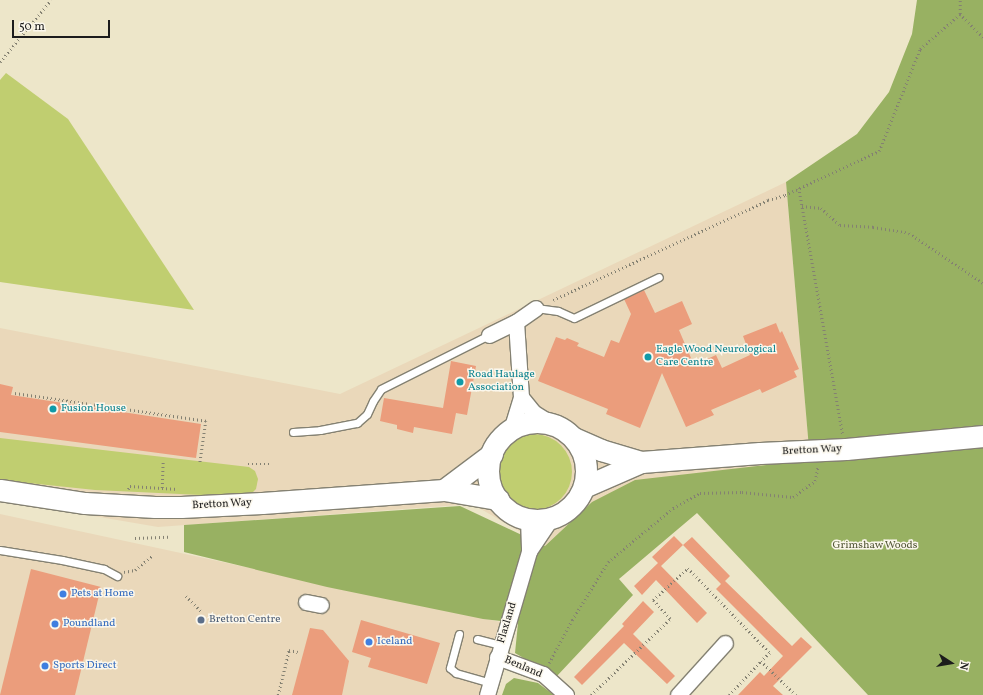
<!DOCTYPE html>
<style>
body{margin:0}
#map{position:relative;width:983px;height:695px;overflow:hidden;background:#ede6c9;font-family:Vollkorn,serif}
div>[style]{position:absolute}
.built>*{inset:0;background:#ead8ba}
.green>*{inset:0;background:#c0ce70}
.round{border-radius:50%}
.forest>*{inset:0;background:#98b162}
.building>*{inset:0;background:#eb9d7c}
.path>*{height:2.5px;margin-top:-1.25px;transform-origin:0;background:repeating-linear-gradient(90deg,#848172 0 1px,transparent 0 4px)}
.roads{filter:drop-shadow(1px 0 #848172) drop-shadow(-1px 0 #848172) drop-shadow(0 1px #848172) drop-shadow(0 -1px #848172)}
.lane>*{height:7px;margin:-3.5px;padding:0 3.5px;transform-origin:3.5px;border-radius:3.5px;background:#fff}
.street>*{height:15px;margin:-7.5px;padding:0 7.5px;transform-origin:7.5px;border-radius:7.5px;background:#fff}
.secondary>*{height:21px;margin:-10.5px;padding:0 10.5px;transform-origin:10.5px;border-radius:10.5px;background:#fff}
.secondary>.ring{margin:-10.5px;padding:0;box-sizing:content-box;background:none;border:21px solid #fff;border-radius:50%}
.dots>*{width:11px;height:11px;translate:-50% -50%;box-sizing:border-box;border:2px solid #fbf7ec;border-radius:50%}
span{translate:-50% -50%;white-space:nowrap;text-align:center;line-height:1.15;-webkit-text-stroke:3px #fbf7ec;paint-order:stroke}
.culture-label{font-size:11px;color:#0d838f}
.left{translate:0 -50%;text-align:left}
.street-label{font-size:11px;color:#1c1c1c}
.park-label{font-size:11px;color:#555a39}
.shop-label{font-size:11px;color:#366cbe}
.service-label{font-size:11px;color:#4e5e75}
.north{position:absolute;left:931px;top:643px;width:40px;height:40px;-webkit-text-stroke:3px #fbf7ec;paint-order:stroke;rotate:102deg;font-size:11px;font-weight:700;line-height:16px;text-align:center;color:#1c1c1c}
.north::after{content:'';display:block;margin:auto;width:14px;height:18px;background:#1c1c1c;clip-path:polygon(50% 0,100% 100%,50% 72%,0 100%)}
.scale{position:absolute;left:12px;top:20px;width:98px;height:18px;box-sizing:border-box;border:2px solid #1c1c1c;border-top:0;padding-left:5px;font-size:12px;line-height:14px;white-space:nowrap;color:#1c1c1c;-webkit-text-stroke:3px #fbf7ec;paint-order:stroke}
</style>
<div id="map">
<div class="built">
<i style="clip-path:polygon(786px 182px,810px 460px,592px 502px,545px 546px,472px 504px,158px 527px,0 500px,0 328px,340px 394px)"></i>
<i style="clip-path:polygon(0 514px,505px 623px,483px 695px,0 695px)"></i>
</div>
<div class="green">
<i style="clip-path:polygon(6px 73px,68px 119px,194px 310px,0 282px,0 80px)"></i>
<i class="round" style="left:496px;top:434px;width:76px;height:76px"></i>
<i style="clip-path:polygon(0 438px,249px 467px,255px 471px,258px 479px,256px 489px,249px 496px,201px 495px,95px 490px,0 480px)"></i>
</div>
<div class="forest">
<i style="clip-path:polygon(917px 0,983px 0,983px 695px,868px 695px,697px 513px,619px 579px,633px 595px,556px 677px,515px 653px,518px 623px,483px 619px,327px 587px,184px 552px,184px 525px,460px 506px,545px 546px,592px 502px,635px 480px,810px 460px,786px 182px,857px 134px,889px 92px,912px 34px)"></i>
<i style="clip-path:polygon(514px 678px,538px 683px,554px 695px,502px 695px,506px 684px)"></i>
</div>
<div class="building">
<i style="clip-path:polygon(644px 290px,655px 313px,682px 301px,692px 324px,679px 330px,694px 365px,716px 355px,722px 368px,750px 355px,743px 336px,776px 323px,780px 333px,782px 331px,799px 369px,794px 371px,797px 377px,762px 393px,760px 389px,711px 410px,714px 415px,686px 427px,662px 373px,640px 428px,606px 414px,608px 409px,538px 381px,556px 337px,565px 340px,567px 338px,579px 343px,577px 346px,604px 357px,611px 340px,619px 343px,631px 314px,624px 299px)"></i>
<i style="clip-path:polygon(451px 361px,476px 366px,467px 415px,456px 413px,452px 434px,414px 427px,413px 433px,397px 429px,397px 425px,380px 421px,384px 398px,443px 408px)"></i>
<i style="clip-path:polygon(0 384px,13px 387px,11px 395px,201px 424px,196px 458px,0 432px)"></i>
<i style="clip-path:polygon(674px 536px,683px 545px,661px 566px,707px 613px,697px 623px,656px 580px,642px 595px,634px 586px,658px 563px,652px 557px)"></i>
<i style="clip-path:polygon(692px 537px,730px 576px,725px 581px,792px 646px,801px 637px,812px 647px,773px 686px,783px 695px,738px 695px,760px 672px,764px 676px,783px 656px,716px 589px,721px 584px,683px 545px)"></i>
<i style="clip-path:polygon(31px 569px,101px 587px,75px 695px,0 695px)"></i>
<i style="clip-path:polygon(643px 601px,654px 612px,633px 634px,675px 676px,667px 684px,624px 643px,582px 685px,574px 677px,624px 626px,622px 624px)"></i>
<i style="clip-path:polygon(361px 620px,440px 643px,427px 684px,368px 667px,371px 658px,352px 652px)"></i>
<i style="clip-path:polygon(310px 628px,323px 630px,349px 661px,342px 695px,292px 695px)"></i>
</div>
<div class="path">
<i style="left:960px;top:14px;width:33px;rotate:45deg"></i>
<i style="left:0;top:62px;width:80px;rotate:-50.6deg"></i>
<i style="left:799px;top:188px;width:250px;rotate:79.9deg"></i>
<i style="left:802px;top:206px;width:19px;rotate:6deg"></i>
<i style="left:821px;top:208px;width:25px;rotate:42deg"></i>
<i style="left:840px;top:225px;width:33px;rotate:3deg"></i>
<i style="left:873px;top:227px;width:36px;rotate:9deg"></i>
<i style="left:909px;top:233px;width:89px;rotate:34deg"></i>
<i style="left:553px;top:300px;width:237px;rotate:-24.9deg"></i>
<i style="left:768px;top:200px;width:18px;rotate:-16deg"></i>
<i style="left:785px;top:195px;width:104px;rotate:-25.1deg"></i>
<i style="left:879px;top:151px;width:110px;rotate:-68.1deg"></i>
<i style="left:920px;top:49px;width:53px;rotate:-41.2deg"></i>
<i style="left:960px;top:14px;width:14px;rotate:-90deg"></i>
<i style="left:15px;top:393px;width:193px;rotate:8.3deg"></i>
<i style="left:206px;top:421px;width:42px;rotate:98.1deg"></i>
<i style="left:248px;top:464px;width:21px"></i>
<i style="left:162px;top:488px;width:26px;rotate:-88deg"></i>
<i style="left:128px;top:489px;width:4px;rotate:-56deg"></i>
<i style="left:130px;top:486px;width:48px;rotate:3.6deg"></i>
<i style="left:135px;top:538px;width:33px;rotate:-2deg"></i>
<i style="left:124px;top:572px;width:11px;rotate:-10deg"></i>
<i style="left:135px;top:570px;width:23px;rotate:-40deg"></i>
<i style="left:186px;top:596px;width:21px;rotate:45deg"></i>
<i style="left:549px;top:663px;width:49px;rotate:-61.9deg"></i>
<i style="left:572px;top:620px;width:68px;rotate:-58.2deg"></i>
<i style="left:608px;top:562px;width:85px;rotate:-39.7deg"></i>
<i style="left:673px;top:508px;width:31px;rotate:-29deg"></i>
<i style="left:700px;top:493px;width:42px;rotate:-1.4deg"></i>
<i style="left:742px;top:492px;width:51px;rotate:5.6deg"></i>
<i style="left:793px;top:497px;width:27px;rotate:-36deg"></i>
<i style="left:815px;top:481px;width:15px;rotate:-79deg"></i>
<i style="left:278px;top:695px;width:46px;rotate:-76.3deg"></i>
<i style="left:289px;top:650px;width:9px;rotate:13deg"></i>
<i style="left:591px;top:695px;width:110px;rotate:-43.9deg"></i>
<i style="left:670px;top:619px;width:25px;rotate:-132deg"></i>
<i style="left:653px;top:600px;width:47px;rotate:-42.4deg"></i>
<i style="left:688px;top:568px;width:118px;rotate:46deg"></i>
<i style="left:770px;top:653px;width:12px;rotate:138deg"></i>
<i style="left:729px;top:695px;width:47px;rotate:-46.7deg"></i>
<i style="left:761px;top:661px;width:49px;rotate:44.2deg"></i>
</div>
<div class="roads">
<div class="lane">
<i style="left:536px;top:308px;width:22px;rotate:8deg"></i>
<i style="left:558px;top:311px;width:17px;rotate:24deg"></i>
<i style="left:574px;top:318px;width:94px;rotate:-25.8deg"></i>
<i style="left:293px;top:432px;width:27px;rotate:-4deg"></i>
<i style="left:320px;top:430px;width:38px;rotate:-11deg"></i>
<i style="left:357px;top:423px;width:13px;rotate:-42deg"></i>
<i style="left:367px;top:414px;width:14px;rotate:-65deg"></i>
<i style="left:373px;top:401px;width:14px;rotate:-56deg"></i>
<i style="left:381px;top:389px;width:121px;rotate:-26.6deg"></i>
<i style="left:0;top:550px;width:63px;rotate:9.2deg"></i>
<i style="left:62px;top:560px;width:43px;rotate:12.1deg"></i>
<i style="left:104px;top:569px;width:15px;rotate:28deg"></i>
<i style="left:459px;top:634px;width:35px;rotate:105deg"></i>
<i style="left:450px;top:668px;width:8px;rotate:40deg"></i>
<i style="left:456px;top:673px;width:35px;rotate:16deg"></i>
<i style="left:477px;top:639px;width:25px;rotate:14deg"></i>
</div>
<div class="street">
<i style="left:489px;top:335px;width:30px;rotate:-26deg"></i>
<i style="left:516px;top:322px;width:24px;rotate:-35deg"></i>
<i style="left:521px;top:397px;width:19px;rotate:51deg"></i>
<i style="left:533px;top:412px;width:25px;rotate:32deg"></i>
<i style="left:511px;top:430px;width:34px;rotate:-73deg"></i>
<i style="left:521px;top:397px;width:75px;rotate:-93.8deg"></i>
<i style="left:528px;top:519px;width:32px;rotate:88deg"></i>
<i style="left:306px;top:602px;width:15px;rotate:11deg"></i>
<i style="left:497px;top:657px;width:49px;rotate:20.3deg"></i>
<i style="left:543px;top:674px;width:31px;rotate:42deg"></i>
<i style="left:487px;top:695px;width:150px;rotate:-73.7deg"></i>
<i style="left:529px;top:551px;width:40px;rotate:-56deg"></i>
<i style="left:678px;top:695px;width:70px;rotate:-47.9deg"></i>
</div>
<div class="secondary">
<i class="ring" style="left:488px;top:422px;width:77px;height:77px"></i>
<i style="left:574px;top:438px;width:30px;rotate:24deg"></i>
<i style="left:601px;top:450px;width:42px;rotate:16.7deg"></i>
<i style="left:584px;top:487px;width:62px;rotate:-23.7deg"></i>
<i style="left:641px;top:462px;width:119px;rotate:-4.3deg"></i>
<i style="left:760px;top:453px;width:86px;rotate:-2.7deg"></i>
<i style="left:846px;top:449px;width:138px;rotate:-5.4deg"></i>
<i style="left:0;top:490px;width:86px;rotate:8.7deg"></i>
<i style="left:85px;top:503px;width:70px;rotate:3.3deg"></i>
<i style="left:155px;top:507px;width:26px"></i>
<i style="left:181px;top:507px;width:81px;rotate:-2.8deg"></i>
<i style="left:262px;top:503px;width:182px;rotate:-4.1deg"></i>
<i style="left:444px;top:490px;width:55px;rotate:9.5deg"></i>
<i style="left:444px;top:490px;width:60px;rotate:-36.9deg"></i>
</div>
</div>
<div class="dots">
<i style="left:648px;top:357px;background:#0f9aa8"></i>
<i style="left:460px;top:382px;background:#0f9aa8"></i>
<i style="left:53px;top:409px;background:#0f9aa8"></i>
<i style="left:63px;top:594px;background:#3f7fe0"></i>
<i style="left:201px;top:620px;background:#5c6f8a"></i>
<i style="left:55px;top:624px;background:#3f7fe0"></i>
<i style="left:369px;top:642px;background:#3f7fe0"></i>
<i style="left:45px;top:666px;background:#3f7fe0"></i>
</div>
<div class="culture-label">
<span class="left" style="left:656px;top:357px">Eagle Wood Neurological<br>Care Centre</span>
<span class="left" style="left:468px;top:382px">Road Haulage<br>Association</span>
<span class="left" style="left:61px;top:409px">Fusion House</span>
</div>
<div class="street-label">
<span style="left:812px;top:451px;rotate:-3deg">Bretton Way</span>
<span style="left:222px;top:505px;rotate:-3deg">Bretton Way</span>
<span style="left:508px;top:623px;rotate:-73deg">Flaxland</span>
<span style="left:523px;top:668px;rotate:23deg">Benland</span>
</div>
<div class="park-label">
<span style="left:875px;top:546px">Grimshaw Woods</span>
</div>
<div class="shop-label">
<span class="left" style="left:71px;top:594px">Pets at Home</span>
<span class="left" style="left:63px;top:624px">Poundland</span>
<span class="left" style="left:377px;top:642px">Iceland</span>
<span class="left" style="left:53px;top:666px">Sports Direct</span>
</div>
<div class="service-label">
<span class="left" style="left:209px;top:620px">Bretton Centre</span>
</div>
<div class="north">N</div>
<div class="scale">50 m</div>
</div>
